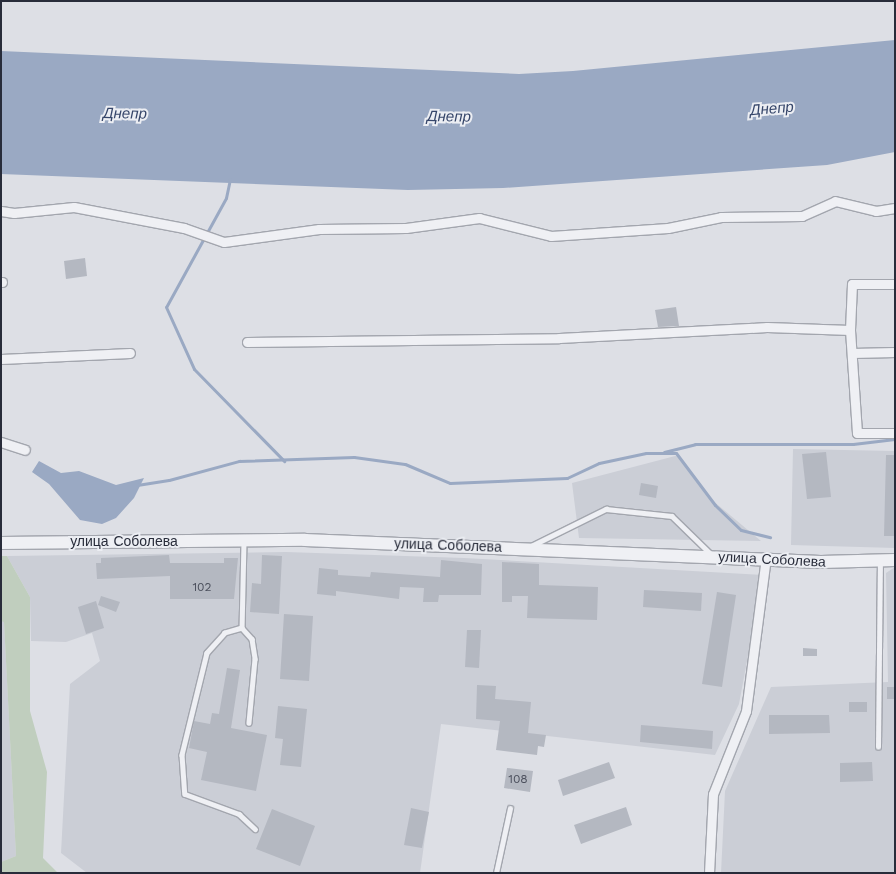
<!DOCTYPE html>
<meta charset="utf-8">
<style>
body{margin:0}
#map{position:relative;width:896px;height:874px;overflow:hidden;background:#dddfe5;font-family:"Work Sans",sans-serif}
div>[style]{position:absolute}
.built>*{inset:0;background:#cbced6}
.green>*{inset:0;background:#c0cebe}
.water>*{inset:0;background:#9aa9c3}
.stream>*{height:3px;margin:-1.5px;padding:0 1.5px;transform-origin:1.5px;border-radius:1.5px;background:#9aa9c3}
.building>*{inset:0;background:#b4b8c1}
.roads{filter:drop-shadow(1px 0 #a3a6ae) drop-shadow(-1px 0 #a3a6ae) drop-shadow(0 1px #a3a6ae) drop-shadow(0 -1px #a3a6ae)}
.service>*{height:4.5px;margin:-2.25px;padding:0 2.25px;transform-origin:2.25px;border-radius:2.25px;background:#eff0f4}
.minor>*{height:9px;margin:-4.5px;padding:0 4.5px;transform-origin:4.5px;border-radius:4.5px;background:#eff0f4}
.tertiary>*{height:12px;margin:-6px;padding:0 6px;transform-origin:6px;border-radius:6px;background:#eff0f4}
span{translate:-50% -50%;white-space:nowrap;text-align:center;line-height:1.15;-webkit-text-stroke:4px #eceef3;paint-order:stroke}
.number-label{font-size:12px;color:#4b4f5c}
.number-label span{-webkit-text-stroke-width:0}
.street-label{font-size:14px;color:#282c3a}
.water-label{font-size:15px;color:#36466a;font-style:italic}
.frame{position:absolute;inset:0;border:2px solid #282c3a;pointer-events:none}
</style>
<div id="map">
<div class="built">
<i style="clip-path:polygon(793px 449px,895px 451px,895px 548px,791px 545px)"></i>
<i style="clip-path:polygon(679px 455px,712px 500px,761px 541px,579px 538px,572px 483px)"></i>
<i style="clip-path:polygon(286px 552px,464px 558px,763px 575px,739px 704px,715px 755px,441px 724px,420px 873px,87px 873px,61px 853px,70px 684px,100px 661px,92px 633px,66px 642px,31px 641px,30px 597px,7px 556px)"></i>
<i style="clip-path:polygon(895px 567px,895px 873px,721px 873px,725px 791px,771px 687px,888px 682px,886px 573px)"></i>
<i style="clip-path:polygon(1px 621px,4px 621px,16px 856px,1px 862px)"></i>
</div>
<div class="green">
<i style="clip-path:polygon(1px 556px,7px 556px,30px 597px,30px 711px,47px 772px,43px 858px,58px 873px,1px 873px,1px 862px,16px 856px,4px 622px,1px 621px)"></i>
</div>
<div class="water">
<i style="clip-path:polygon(895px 40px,895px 152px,827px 165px,503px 188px,408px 190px,1px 174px,1px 51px,519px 74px,573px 71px)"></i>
<i style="clip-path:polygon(39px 461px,61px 473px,79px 471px,116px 485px,144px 478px,134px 498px,116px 518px,102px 524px,80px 520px,49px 484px,32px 472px)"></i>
</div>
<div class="stream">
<i style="left:230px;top:179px;width:19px;rotate:102deg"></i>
<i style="left:226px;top:198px;width:124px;rotate:118.8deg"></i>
<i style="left:166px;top:307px;width:68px;rotate:65.7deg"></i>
<i style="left:194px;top:369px;width:129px;rotate:45.6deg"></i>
<i style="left:664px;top:452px;width:32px;rotate:-14deg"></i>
<i style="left:695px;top:444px;width:158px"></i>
<i style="left:853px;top:444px;width:42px;rotate:-6.8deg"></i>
<i style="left:137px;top:485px;width:32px;rotate:-9deg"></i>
<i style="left:169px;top:480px;width:73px;rotate:-15.2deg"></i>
<i style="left:239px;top:461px;width:115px;rotate:-2deg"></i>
<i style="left:354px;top:457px;width:51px;rotate:7.8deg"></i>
<i style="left:405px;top:464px;width:49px;rotate:22.9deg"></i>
<i style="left:450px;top:483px;width:117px;rotate:-2.4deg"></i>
<i style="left:567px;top:478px;width:35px;rotate:-25deg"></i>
<i style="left:599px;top:463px;width:48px;rotate:-12deg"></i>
<i style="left:646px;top:453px;width:30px"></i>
<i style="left:676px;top:453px;width:65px;rotate:53.1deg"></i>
<i style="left:715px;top:505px;width:36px;rotate:44deg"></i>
<i style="left:741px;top:530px;width:30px;rotate:14deg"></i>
</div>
<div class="building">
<i style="clip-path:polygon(85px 258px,87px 276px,66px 279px,64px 261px)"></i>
<i style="clip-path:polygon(676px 307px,679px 326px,658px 327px,655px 310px)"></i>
<i style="clip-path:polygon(826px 452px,831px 497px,807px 499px,802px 454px)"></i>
<i style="clip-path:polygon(886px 455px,895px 455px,895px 536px,884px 536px)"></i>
<i style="clip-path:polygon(641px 483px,658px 486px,656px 498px,639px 495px)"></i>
<i style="clip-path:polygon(169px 555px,170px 563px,224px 563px,224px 558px,238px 558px,234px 599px,170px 599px,170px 576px,97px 579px,96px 563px,101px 563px,101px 558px)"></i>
<i style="clip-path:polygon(262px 555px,282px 556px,279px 614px,250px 612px,252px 583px,261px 584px)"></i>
<i style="clip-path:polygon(441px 560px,482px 564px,481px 595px,439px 595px,438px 602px,423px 602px,424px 588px,400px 587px,399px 599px,336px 591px,336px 596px,317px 594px,319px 568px,338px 570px,338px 575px,370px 577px,371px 572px,440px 577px)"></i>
<i style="clip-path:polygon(502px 562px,539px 564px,539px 585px,598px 587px,597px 620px,527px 618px,528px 596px,512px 596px,512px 602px,502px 602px)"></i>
<i style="clip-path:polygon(644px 590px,702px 593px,701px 611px,643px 607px)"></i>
<i style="clip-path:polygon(717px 592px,736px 595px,722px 687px,702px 684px)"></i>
<i style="clip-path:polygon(101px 596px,120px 602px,116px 612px,98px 605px)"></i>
<i style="clip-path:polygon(96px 601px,104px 628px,86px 634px,78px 607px)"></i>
<i style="clip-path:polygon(284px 614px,313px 616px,309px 681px,280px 679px)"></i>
<i style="clip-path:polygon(467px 630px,481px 630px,479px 668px,465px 667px)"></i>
<i style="clip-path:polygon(803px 648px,817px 649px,817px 656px,803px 656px)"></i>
<i style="clip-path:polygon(227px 668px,240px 670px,231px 728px,267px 735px,256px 791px,201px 780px,207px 752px,189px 748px,194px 721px,210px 724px,212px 713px,219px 714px)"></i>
<i style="clip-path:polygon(477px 685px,496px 686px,495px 699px,531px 702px,528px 733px,546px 735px,544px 747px,538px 746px,537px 755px,496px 750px,500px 721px,476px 719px)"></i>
<i style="clip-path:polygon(887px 687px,895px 687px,895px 699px,887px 699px)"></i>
<i style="clip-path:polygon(849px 702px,867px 702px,867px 712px,849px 712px)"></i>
<i style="clip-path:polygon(278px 706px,307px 709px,301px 767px,280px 765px,283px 739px,275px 738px)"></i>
<i style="clip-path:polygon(769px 715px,829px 715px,830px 733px,769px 734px)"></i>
<i style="clip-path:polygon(641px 725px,713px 731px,712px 749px,640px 742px)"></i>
<i style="clip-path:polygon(609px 762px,615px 778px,563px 796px,558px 780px)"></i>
<i style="clip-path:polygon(872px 762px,873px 781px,840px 782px,840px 763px)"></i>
<i style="clip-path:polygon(507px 768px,533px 771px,530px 792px,504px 788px)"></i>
<i style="clip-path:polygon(626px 807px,632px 825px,581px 844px,574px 825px)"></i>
<i style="clip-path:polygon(411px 808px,429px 812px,422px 848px,404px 845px)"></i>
<i style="clip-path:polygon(272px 809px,315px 826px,300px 866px,256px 849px)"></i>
</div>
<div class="roads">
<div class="service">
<i style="left:244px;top:542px;width:86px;rotate:91.3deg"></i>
<i style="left:242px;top:628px;width:18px;rotate:164deg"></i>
<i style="left:225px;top:633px;width:27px;rotate:132deg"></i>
<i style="left:207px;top:653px;width:105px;rotate:103.8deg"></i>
<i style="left:182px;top:755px;width:39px;rotate:86deg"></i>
<i style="left:185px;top:794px;width:58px;rotate:20.3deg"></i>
<i style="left:239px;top:814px;width:22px;rotate:43deg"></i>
<i style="left:531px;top:546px;width:84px;rotate:-26.3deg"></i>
<i style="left:606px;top:509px;width:66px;rotate:6.1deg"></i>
<i style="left:672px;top:516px;width:54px;rotate:44.3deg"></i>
<i style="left:242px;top:628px;width:15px;rotate:48deg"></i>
<i style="left:252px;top:639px;width:20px;rotate:81deg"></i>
<i style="left:255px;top:659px;width:64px;rotate:95.4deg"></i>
<i style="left:878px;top:747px;width:185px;rotate:-89.4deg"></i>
<i style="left:496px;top:873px;width:66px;rotate:-77.8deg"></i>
</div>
<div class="minor">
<i style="left:1px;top:211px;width:13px;rotate:9deg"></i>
<i style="left:14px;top:213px;width:60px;rotate:-5.7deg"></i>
<i style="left:74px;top:207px;width:112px;rotate:10.8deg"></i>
<i style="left:184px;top:228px;width:42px;rotate:19.3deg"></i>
<i style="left:224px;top:242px;width:96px;rotate:-7.8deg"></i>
<i style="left:319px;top:229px;width:87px;rotate:-0.7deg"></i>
<i style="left:406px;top:228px;width:74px;rotate:-7.8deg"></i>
<i style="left:479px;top:218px;width:74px;rotate:14deg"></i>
<i style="left:551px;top:236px;width:117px;rotate:-3.9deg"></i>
<i style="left:668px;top:228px;width:54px;rotate:-11.7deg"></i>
<i style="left:721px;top:217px;width:81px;rotate:-0.7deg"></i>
<i style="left:802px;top:216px;width:36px;rotate:-24deg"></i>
<i style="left:835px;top:201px;width:42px;rotate:13.7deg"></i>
<i style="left:876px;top:211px;width:19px;rotate:-9deg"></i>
<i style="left:1px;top:282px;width:1px"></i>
<i style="left:850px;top:330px;width:46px;rotate:-87.5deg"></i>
<i style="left:852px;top:284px;width:43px"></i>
<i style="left:247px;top:342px;width:312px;rotate:-0.7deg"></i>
<i style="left:559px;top:338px;width:208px;rotate:-3deg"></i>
<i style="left:767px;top:327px;width:83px;rotate:2.1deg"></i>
<i style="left:850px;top:330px;width:103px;rotate:86.1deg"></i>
<i style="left:857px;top:433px;width:38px"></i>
<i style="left:852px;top:353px;width:43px;rotate:-1.3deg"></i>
<i style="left:1px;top:359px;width:129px;rotate:-2.7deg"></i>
<i style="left:1px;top:442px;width:25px;rotate:18deg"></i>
<i style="left:709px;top:873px;width:79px;rotate:-87.1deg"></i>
<i style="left:713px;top:794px;width:89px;rotate:-68.3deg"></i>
<i style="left:746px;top:711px;width:154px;rotate:-82.6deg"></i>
</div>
<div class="tertiary">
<i style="left:1px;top:543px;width:304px;rotate:-0.6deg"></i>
<i style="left:305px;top:540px;width:516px;rotate:2.44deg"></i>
<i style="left:821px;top:562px;width:74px;rotate:-1.5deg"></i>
</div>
</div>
<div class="number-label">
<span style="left:202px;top:588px">102</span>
<span style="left:518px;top:780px">108</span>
</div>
<div class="street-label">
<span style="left:124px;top:541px">улица Соболева</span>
<span style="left:448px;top:545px;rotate:2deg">улица Соболева</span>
<span style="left:772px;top:559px;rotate:3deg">улица Соболева</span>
</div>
<div class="water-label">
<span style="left:772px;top:109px;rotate:-5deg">Днепр</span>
<span style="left:125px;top:114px;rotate:1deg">Днепр</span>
<span style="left:449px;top:117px;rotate:1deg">Днепр</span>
</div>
<div class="frame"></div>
</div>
